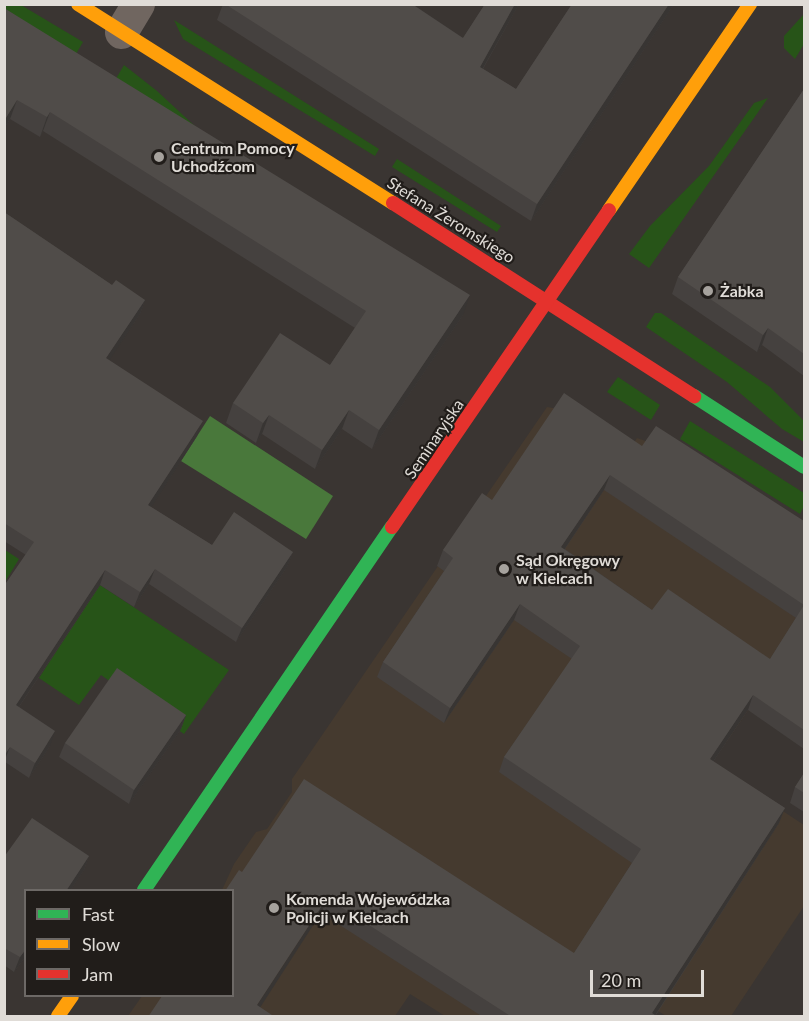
<!DOCTYPE html>
<meta charset="utf-8">
<style>
body{margin:0}
#map{position:relative;width:809px;height:1021px;overflow:hidden;background:#3a3532;font-family:Lato,sans-serif}
div>[style]{position:absolute}
.built>*{inset:0;background:#453a2f}
.green>*{inset:0;background:#275418}
.forest>*{inset:0;background:#49783b}
.street>*{height:33px;margin:-16.5px;padding:0 16.5px;transform-origin:16.5px;border-radius:16.5px;background:#706660}
.fast>*{height:14px;margin:-7px;padding:0 7px;transform-origin:7px;border-radius:7px;background:#30b455}
.slow>*{height:14px;margin:-7px;padding:0 7px;transform-origin:7px;border-radius:7px;background:#ff9f0a}
.jam>*{height:14px;margin:-7px;padding:0 7px;transform-origin:7px;border-radius:7px;background:#e5322d}
.wall>*{inset:0;background:#45413f}
.shaded-wall>*{inset:0;background:#383533}
.building>*{inset:0;background:#504c49}
.dots>*{width:16px;height:16px;translate:-50% -50%;box-sizing:border-box;border:3px solid #211d1a;border-radius:50%}
span{translate:-50% -50%;white-space:nowrap;text-align:center;line-height:1.15;-webkit-text-stroke:4.5px #211d1a;paint-order:stroke}
.poi-label{font-size:16px;color:#e0dcd7;font-weight:700}
.left{translate:0 -50%;text-align:left}
.street-label{font-size:16px;color:#e0dcd7}
.frame{position:absolute;inset:0;border:6px solid #e0dcd7;pointer-events:none}
.legend{position:absolute;left:24px;top:889px;width:210px;height:108px;box-sizing:border-box;background:#211d1a;border:2px solid #6d6966;margin:0;padding:8px 10px;list-style:none;font-size:18px;color:#e0dcd7}
.legend li{display:flex;align-items:center;gap:12px;height:30px}
.legend b{width:30px;border:2px solid #6d6966}
.scale{position:absolute;left:590px;top:970px;width:114px;height:27px;box-sizing:border-box;border:3px solid #e0dcd7;border-top:0;padding-left:8px;font-size:18px;line-height:21px;white-space:nowrap;color:#e0dcd7;-webkit-text-stroke:4px #211d1a;paint-order:stroke}
</style>
<div id="map">
<div class="built">
<i style="clip-path:polygon(547px 407px,559px 409px,632px 446px,637px 438px,654px 444px,804px 612px,770px 678px,728px 740px,721px 749px,703px 758px,804px 825px,804px 906px,731px 1016px,666px 1016px,639px 999px,628px 1016px,445px 1016px,410px 994px,395px 1016px,128px 1016px,142px 996px,232px 996px,232px 890px,222px 890px,234px 864px,256px 832px,267px 829px,292px 792px,292px 779px)"></i>
</div>
<div class="green">
<i style="clip-path:polygon(4px 5px,21px 5px,83px 42px,76px 54px,5px 10px)"></i>
<i style="clip-path:polygon(804px 14px,804px 44px,795px 59px,784px 48px,784px 36px)"></i>
<i style="clip-path:polygon(174px 20px,379px 149px,375px 156px,183px 39px)"></i>
<i style="clip-path:polygon(124px 65px,157px 91px,210px 140px,114px 82px)"></i>
<i style="clip-path:polygon(768px 98px,649px 268px,629px 254px,650px 226px,709px 166px,754px 103px)"></i>
<i style="clip-path:polygon(397px 159px,501px 226px,497px 232px,392px 167px)"></i>
<i style="clip-path:polygon(655px 313px,661px 313px,770px 387px,804px 421px,804px 442px,782px 429px,727px 382px,646px 327px)"></i>
<i style="clip-path:polygon(618px 377px,660px 405px,651px 420px,607px 392px)"></i>
<i style="clip-path:polygon(690px 421px,804px 493px,804px 506px,800px 514px,680px 439px)"></i>
<i style="clip-path:polygon(5px 550px,19px 559px,5px 582px)"></i>
<i style="clip-path:polygon(100px 585px,229px 670px,184px 734px,101px 675px,79px 705px,39px 678px)"></i>
</div>
<div class="forest">
<i style="clip-path:polygon(210px 416px,333px 496px,306px 539px,181px 461px)"></i>
</div>
<div class="street">
<i style="left:121px;top:32px;width:33px;rotate:-59deg"></i>
</div>
<div class="fast">
<i style="left:694px;top:396px;width:131px;rotate:32.8deg"></i>
<i style="left:144px;top:890px;width:440px;rotate:-55.7deg"></i>
</div>
<div class="slow">
<i style="left:78px;top:4px;width:373px;rotate:32.3deg"></i>
<i style="left:609px;top:210px;width:250px;rotate:-55.6deg"></i>
<i style="left:58px;top:1016px;width:24px;rotate:-55deg"></i>
</div>
<div class="jam">
<i style="left:393px;top:203px;width:358px;rotate:32.7deg"></i>
<i style="left:392px;top:527px;width:384px;rotate:-55.6deg"></i>
</div>
<div class="wall">
<i style="clip-path:polygon(223px 4px,343px 4px,463px 38px,485px 4px,519px 4px,483px 69px,516px 89px,572px 4px,674px 4px,531px 221px,217px 20px)"></i>
<i style="clip-path:polygon(4px 8px,463px 315px,372px 449px,342px 429px,315px 469px,262px 434px,256px 443px,226px 423px,233px 403px,330px 365px,355px 328px,43px 131px,40px 137px,10px 119px,4px 129px)"></i>
<i style="clip-path:polygon(804px 89px,804px 376px,762px 345px,757px 352px,672px 294px,678px 277px)"></i>
<i style="clip-path:polygon(4px 212px,112px 285px,145px 300px,140px 314px,109px 360px,197px 436px,151px 507px,212px 545px,293px 552px,287px 567px,236px 642px,149px 584px,134px 607px,100px 585px,19px 707px,50px 746px,29px 778px,5px 762px,4px 762px,4px 586px,26px 555px,4px 541px)"></i>
<i style="clip-path:polygon(evenodd,642px 446px,804px 521px,804px 749px,748px 710px,713px 762px,785px 808px,779px 823px,656px 1015px,658px 1017px,483px 1017px,321px 913px,242px 872px,574px 953px,632px 863px,499px 772px,504px 757px,572px 659px,514px 620px,444px 723px,377px 677px,383px 662px,444px 571px,437px 566px,443px 550px,492px 500px,642px 446px,604px 490px,796px 618px,770px 659px,652px 610px,565px 549px,604px 490px)"></i>
<i style="clip-path:polygon(186px 715px,181px 729px,129px 804px,59px 757px,65px 743px)"></i>
<i style="clip-path:polygon(804px 773px,804px 812px,790px 803px,795px 787px)"></i>
<i style="clip-path:polygon(89px 856px,84px 870px,70px 891px,26px 891px,26px 956px,14px 972px,4px 965px,4px 857px)"></i>
</div>
<div class="shaded-wall">
<i style="clip-path:polygon(515px 4px,519px 4px,474px 84px,480px 67px)"></i>
<i style="clip-path:polygon(669px 4px,674px 4px,531px 221px,537px 204px)"></i>
<i style="clip-path:polygon(17px 100px,10px 119px,4px 129px,4px 121px)"></i>
<i style="clip-path:polygon(50px 112px,43px 131px,40px 137px,47px 117px)"></i>
<i style="clip-path:polygon(470px 295px,463px 315px,372px 449px,379px 430px)"></i>
<i style="clip-path:polygon(145px 300px,140px 314px,101px 373px,106px 358px)"></i>
<i style="clip-path:polygon(768px 328px,762px 345px,757px 352px,763px 335px)"></i>
<i style="clip-path:polygon(349px 410px,342px 429px,315px 469px,322px 450px)"></i>
<i style="clip-path:polygon(269px 415px,262px 434px,256px 443px,263px 423px)"></i>
<i style="clip-path:polygon(203px 421px,197px 436px,143px 520px,148px 505px)"></i>
<i style="clip-path:polygon(610px 475px,604px 490px,556px 562px,561px 547px)"></i>
<i style="clip-path:polygon(293px 552px,287px 567px,236px 642px,242px 628px)"></i>
<i style="clip-path:polygon(155px 569px,149px 584px,134px 607px,140px 592px)"></i>
<i style="clip-path:polygon(105px 570px,100px 585px,10px 720px,16px 705px)"></i>
<i style="clip-path:polygon(520px 604px,514px 620px,444px 723px,450px 708px)"></i>
<i style="clip-path:polygon(753px 695px,748px 710px,704px 775px,710px 759px)"></i>
<i style="clip-path:polygon(186px 715px,181px 729px,129px 804px,134px 790px)"></i>
<i style="clip-path:polygon(55px 731px,50px 746px,29px 778px,35px 763px)"></i>
<i style="clip-path:polygon(10px 747px,4px 762px,4px 756px)"></i>
<i style="clip-path:polygon(785px 808px,779px 823px,654px 1017px,652px 1013px)"></i>
<i style="clip-path:polygon(89px 856px,84px 870px,70px 891px,66px 891px)"></i>
<i style="clip-path:polygon(327px 898px,321px 913px,254px 1017px,257px 1005px)"></i>
<i style="clip-path:polygon(26px 949px,26px 956px,14px 972px,20px 957px)"></i>
</div>
<div class="building">
<i style="clip-path:polygon(225px 4px,343px 4px,345px 6px,346px 4px,412px 4px,463px 38px,485px 4px,515px 4px,480px 67px,516px 89px,572px 4px,669px 4px,537px 204px)"></i>
<i style="clip-path:polygon(4px 8px,470px 295px,379px 430px,349px 410px,322px 450px,269px 415px,263px 423px,233px 403px,280px 333px,330px 365px,366px 311px,50px 112px,47px 117px,17px 100px,4px 121px)"></i>
<i style="clip-path:polygon(804px 89px,804px 354px,768px 328px,763px 335px,678px 277px)"></i>
<i style="clip-path:polygon(4px 212px,112px 285px,116px 280px,145px 300px,106px 358px,203px 421px,148px 505px,212px 545px,234px 512px,293px 552px,242px 628px,155px 569px,140px 592px,105px 570px,16px 705px,55px 731px,35px 763px,10px 747px,4px 756px,4px 586px,34px 542px,4px 523px)"></i>
<i style="clip-path:polygon(evenodd,564px 393px,642px 446px,656px 426px,804px 521px,804px 730px,753px 695px,710px 759px,785px 808px,652px 1013px,658px 1017px,512px 1017px,327px 898px,257px 1005px,275px 1017px,148px 1017px,162px 996px,232px 996px,232px 891px,225px 891px,239px 870px,242px 872px,304px 779px,574px 953px,641px 849px,504px 757px,580px 646px,520px 604px,450px 708px,383px 662px,453px 558px,443px 550px,482px 493px,492px 500px,564px 393px,610px 475px,804px 605px,770px 659px,668px 589px,652px 610px,561px 547px,610px 475px)"></i>
<i style="clip-path:polygon(117px 668px,186px 715px,134px 790px,65px 743px)"></i>
<i style="clip-path:polygon(804px 773px,804px 793px,795px 787px)"></i>
<i style="clip-path:polygon(32px 818px,89px 856px,66px 891px,26px 891px,26px 949px,20px 957px,4px 948px,4px 857px)"></i>
</div>
<div class="dots">
<i style="left:159px;top:157px;background:#a6a29d"></i>
<i style="left:708px;top:291px;background:#a6a29d"></i>
<i style="left:504px;top:569px;background:#a6a29d"></i>
<i style="left:274px;top:908px;background:#a6a29d"></i>
</div>
<div class="poi-label">
<span class="left" style="left:171px;top:157px">Centrum Pomocy<br>Uchodźcom</span>
<span class="left" style="left:720px;top:291px">Żabka</span>
<span class="left" style="left:516px;top:569px">Sąd Okręgowy<br>w Kielcach</span>
<span class="left" style="left:286px;top:908px">Komenda Wojewódzka<br>Policji w Kielcach</span>
</div>
<div class="street-label">
<span style="left:451px;top:220px;rotate:32deg">Stefana Żeromskiego</span>
<span style="left:434px;top:439px;rotate:-56deg">Seminaryjska</span>
</div>
<div class="frame"></div>
<ul class="legend">
<li><b style="height:8px;background:#30b455"></b>Fast</li>
<li><b style="height:8px;background:#ff9f0a"></b>Slow</li>
<li><b style="height:8px;background:#e5322d"></b>Jam</li>
</ul>
<div class="scale">20 m</div>
</div>
